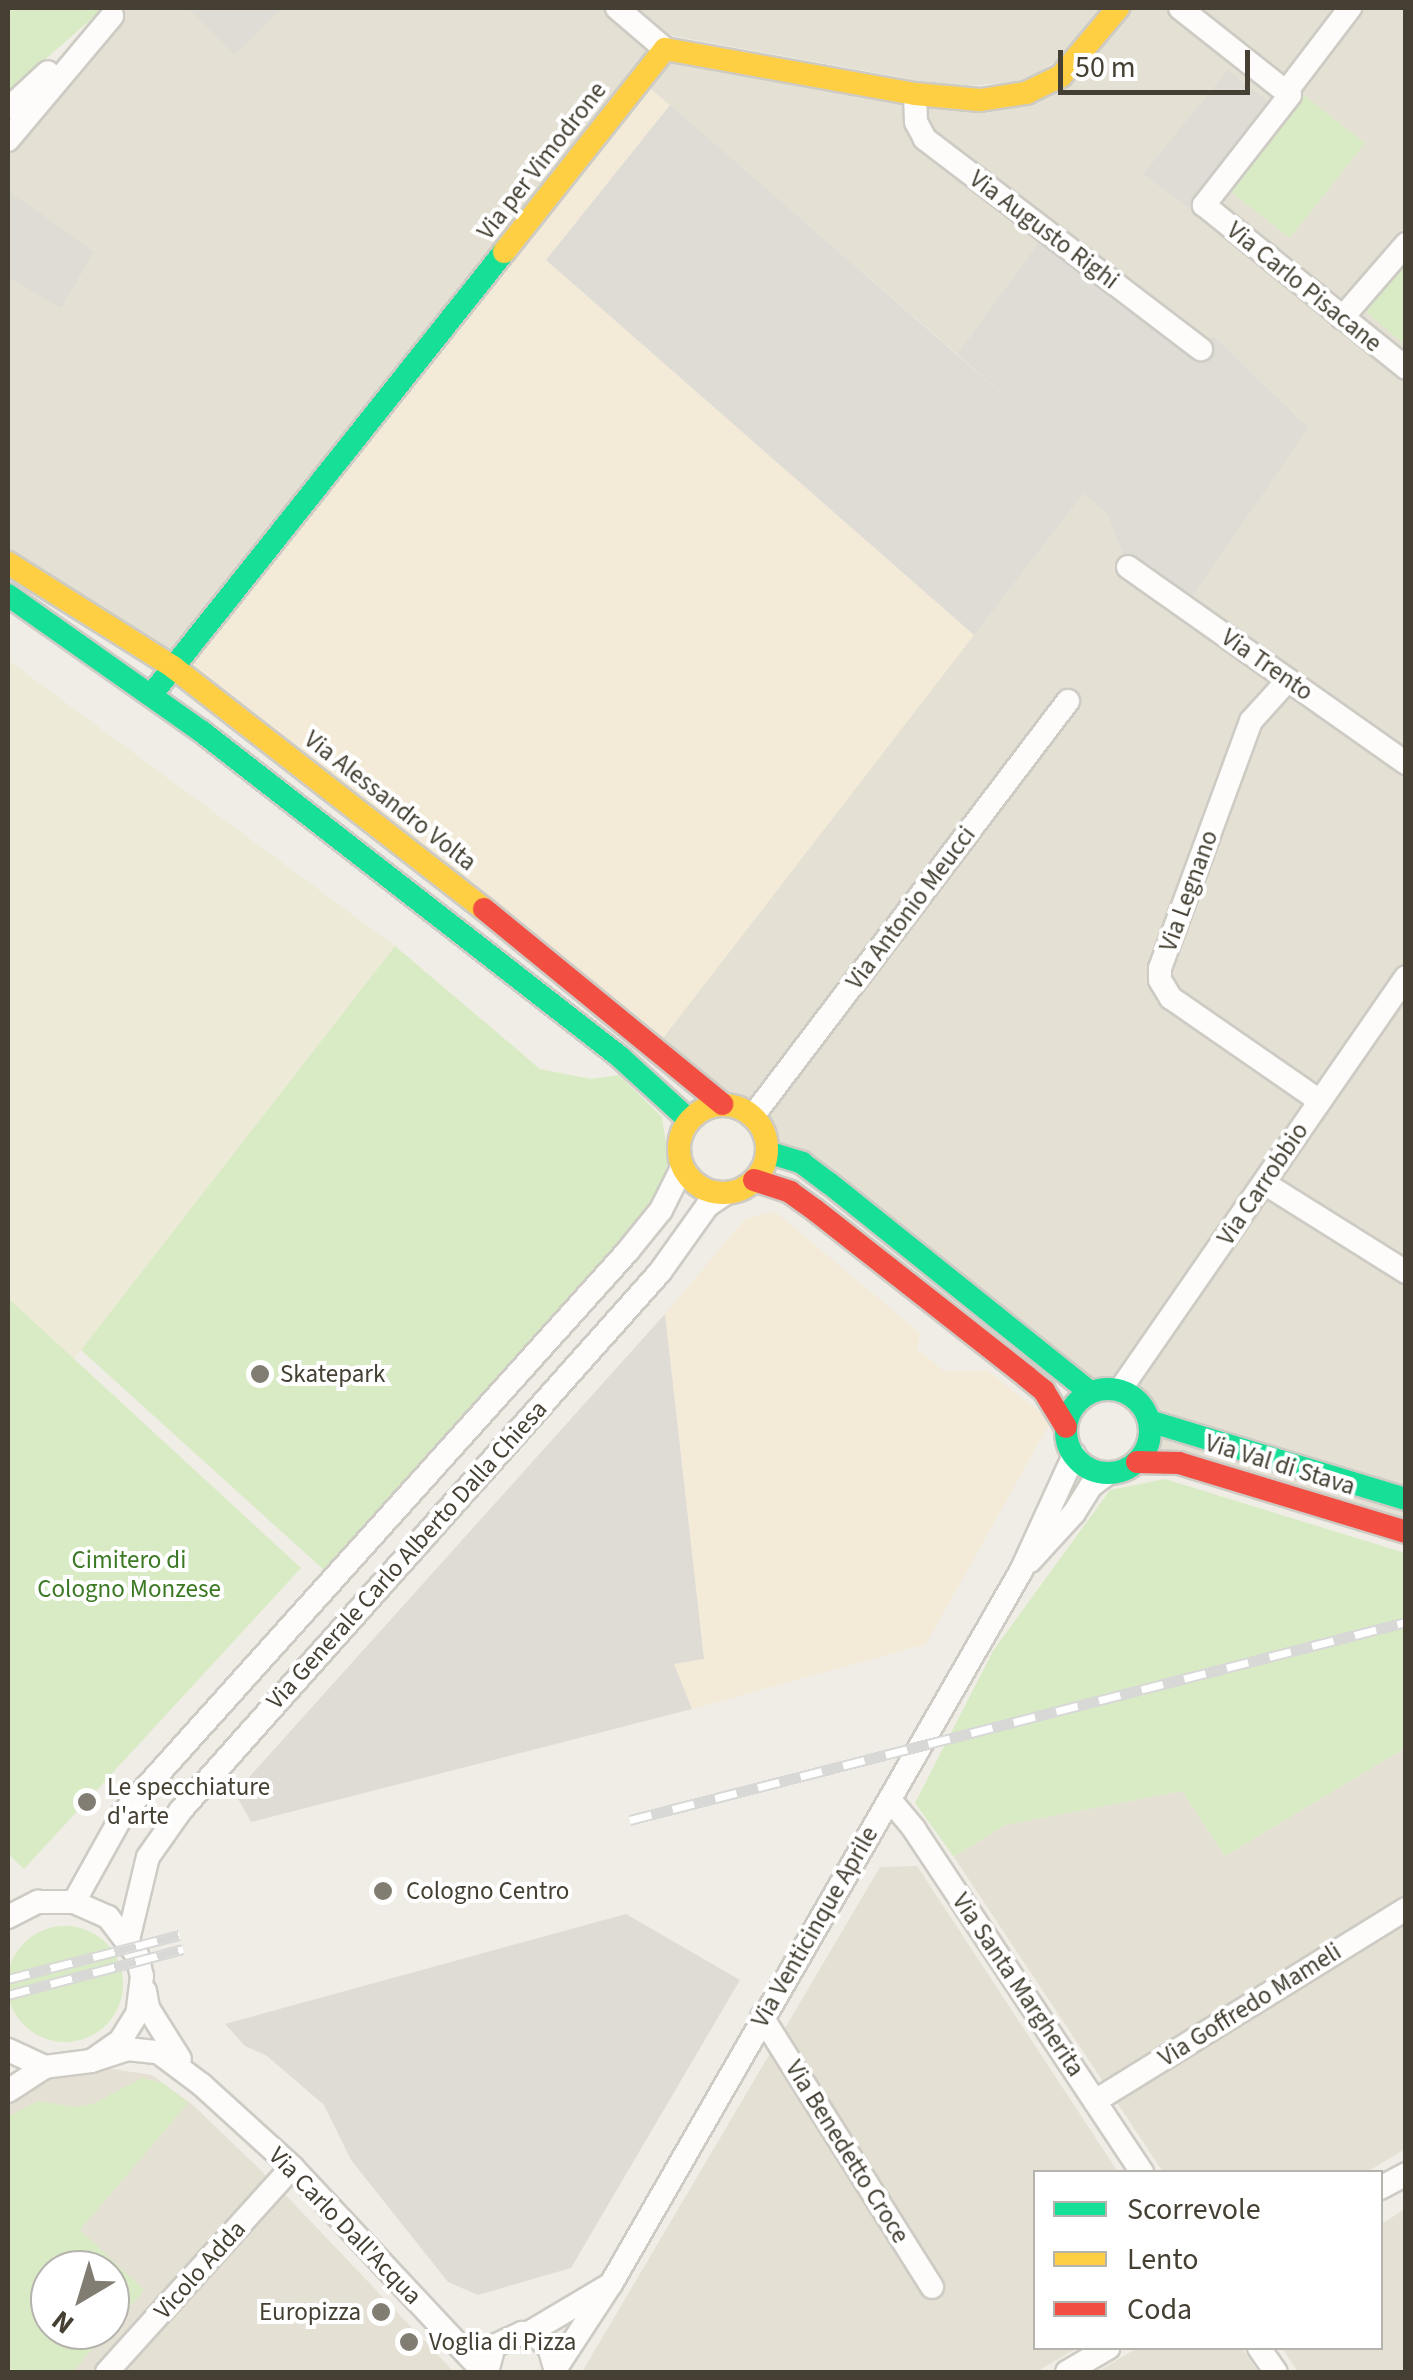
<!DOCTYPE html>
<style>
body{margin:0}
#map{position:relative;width:1413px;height:2380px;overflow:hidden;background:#f0ede6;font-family:"Source Sans 3",sans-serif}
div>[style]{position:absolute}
.residential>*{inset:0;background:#e4e0d3}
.commercial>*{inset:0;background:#f3ebd8}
.industrial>*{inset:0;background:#dfdcd5}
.education>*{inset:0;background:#eeead8}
.green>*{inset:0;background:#d9ebc4}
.round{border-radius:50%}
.parking>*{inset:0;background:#dfdcd6}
.roads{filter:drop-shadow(2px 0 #cdcbc4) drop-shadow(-2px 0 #cdcbc4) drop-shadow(0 2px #cdcbc4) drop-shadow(0 -2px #cdcbc4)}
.street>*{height:22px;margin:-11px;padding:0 11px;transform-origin:11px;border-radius:11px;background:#fdfcfb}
.fast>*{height:22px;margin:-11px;padding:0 11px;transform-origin:11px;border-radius:11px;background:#16e098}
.fast>.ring{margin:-11px;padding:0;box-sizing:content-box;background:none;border:22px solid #16e098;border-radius:50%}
.slow>*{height:22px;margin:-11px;padding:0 11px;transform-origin:11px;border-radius:11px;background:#ffcf43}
.slow>.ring{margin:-11px;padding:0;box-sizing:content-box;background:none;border:22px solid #ffcf43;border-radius:50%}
.jam>*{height:22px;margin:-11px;padding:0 11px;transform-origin:11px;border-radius:11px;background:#f24e42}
.rail>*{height:11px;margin-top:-5.5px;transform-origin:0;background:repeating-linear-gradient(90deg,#fff 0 22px,#d8d8d7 0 44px);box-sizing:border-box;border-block:2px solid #d8d8d7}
.dots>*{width:28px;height:28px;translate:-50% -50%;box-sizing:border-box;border:5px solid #fff;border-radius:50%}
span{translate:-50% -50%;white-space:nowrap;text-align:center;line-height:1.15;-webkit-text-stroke:8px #fff;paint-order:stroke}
.street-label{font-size:25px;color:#454033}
.poi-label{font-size:25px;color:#454033}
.left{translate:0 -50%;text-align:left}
.right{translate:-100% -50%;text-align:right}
.park-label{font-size:25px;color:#3c7924}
.frame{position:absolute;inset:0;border:10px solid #454033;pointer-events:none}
.legend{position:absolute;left:1033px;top:2170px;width:350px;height:180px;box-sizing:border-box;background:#fff;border:2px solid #b5b3ad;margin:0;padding:12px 18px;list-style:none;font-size:30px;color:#454033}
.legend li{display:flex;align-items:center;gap:20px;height:50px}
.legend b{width:50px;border:2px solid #b5b3ad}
.north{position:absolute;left:30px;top:2250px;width:100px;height:100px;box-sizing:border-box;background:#fff;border:2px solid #b5b3ad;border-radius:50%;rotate:218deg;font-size:28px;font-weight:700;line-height:40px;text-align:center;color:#454033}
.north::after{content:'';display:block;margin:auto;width:35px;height:45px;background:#817d72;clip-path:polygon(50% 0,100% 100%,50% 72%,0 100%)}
.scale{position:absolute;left:1058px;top:50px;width:192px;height:45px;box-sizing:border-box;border:5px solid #454033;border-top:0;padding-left:12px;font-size:30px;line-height:35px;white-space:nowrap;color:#454033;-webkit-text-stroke:8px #fff;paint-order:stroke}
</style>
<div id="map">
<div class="residential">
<i style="clip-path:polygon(122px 8px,617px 8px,665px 49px,1026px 93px,1118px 8px,1405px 8px,1405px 1532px,1146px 1450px,1150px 1436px,1145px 1410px,1139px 1401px,1120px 1390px,1105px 1388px,767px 1152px,764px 1131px,753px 1116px,729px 1105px,656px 1047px,1083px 493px,1107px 514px,1128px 567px,1185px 607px,1307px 428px,1213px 335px,1201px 349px,1048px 232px,957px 354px,640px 80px,173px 667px,8px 563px,8px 140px)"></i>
<i style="clip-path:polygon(633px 8px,1115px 8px,1096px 33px,1027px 81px,955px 87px,667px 35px)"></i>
<i style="clip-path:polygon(1405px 1748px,1405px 2149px,1367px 2172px,1163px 2172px,954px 1857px,1005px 1825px,1182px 1791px,1225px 1856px)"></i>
<i style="clip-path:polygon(917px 1866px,1118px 2172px,1036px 2172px,1036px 2348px,1077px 2348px,1036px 2372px,582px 2372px,880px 1867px)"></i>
<i style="clip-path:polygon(evenodd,92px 2066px,152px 2075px,194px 2106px,278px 2187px,454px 2372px,8px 2372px,8px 2096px,33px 2075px,92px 2066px,50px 2270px,110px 2270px,110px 2330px,50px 2330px,50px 2270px)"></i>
<i style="clip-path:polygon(1405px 2209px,1405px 2372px,1298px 2372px,1282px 2348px,1380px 2348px,1381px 2224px)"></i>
<i style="clip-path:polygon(1137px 2348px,1242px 2348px,1258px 2372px,1097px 2372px)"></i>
</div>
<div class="commercial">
<i style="clip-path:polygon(640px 80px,670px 105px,546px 260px,974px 635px,656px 1047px,173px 667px)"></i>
<i style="clip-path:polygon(775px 1212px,920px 1333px,917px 1349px,944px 1371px,988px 1371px,1051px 1421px,926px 1644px,692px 1709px,674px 1664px,704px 1659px,665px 1314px,746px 1218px)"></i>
</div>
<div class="industrial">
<i style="clip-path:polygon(1047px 232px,1201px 349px,1213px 335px,1308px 428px,1185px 607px,1128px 567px,1107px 514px,1084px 494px,1076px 503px,1001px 393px,957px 354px)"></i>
</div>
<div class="education">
<i style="clip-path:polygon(8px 660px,395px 946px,74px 1359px,8px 1298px)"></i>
</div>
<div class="green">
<i style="clip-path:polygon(8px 8px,104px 8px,8px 92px)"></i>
<i style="clip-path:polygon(1302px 94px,1365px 143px,1290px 238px,1227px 189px)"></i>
<i style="clip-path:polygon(1405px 263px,1405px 345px,1365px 311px)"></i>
<i style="clip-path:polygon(395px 946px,540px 1069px,591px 1079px,619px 1075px,662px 1117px,670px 1172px,658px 1197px,325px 1571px,81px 1350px)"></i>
<i style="clip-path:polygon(8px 1298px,301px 1568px,24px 1869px,8px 1854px)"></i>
<i style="clip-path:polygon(1165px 1479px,1405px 1553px,1405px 1748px,1225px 1856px,1182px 1791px,1005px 1825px,954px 1857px,915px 1803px,993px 1651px,1110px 1490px)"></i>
<i class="round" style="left:7px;top:1926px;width:116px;height:116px"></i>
<i style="clip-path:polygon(142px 2078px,163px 2083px,188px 2103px,80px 2230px,144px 2290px,110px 2329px,110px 2270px,50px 2270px,50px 2330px,109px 2330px,72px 2372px,8px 2372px,8px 2117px,37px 2101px,74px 2107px,93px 2104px)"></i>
</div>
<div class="parking">
<i style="clip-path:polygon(188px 8px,277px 8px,280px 11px,234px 55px)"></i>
<i style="clip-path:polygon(1228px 70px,1274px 106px,1192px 210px,1143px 174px)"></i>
<i style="clip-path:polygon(670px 105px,1001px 393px,1076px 503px,974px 635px,546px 260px)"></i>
<i style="clip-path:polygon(9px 191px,94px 252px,61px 308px,8px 277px)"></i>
<i style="clip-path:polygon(665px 1314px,704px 1659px,674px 1664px,692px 1709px,251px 1822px,235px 1793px)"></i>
<i style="clip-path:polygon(626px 1914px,740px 1980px,571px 2268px,478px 2295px,448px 2282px,351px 2160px,324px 2105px,267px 2056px,245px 2046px,225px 2024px)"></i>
</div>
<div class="roads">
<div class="street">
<i style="left:617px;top:8px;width:63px;rotate:40.5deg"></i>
<i style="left:1180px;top:8px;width:140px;rotate:38.3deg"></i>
<i style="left:1290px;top:95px;width:140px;rotate:128deg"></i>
<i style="left:1204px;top:205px;width:260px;rotate:38.9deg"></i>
<i style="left:1286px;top:92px;width:106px;rotate:-52.7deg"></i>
<i style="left:915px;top:94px;width:28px;rotate:88deg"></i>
<i style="left:916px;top:122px;width:19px;rotate:62deg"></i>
<i style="left:925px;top:139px;width:347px;rotate:37.3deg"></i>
<i style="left:8px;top:109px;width:54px;rotate:-42.8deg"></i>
<i style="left:8px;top:140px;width:162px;rotate:-50deg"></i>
<i style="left:1342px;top:318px;width:98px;rotate:-49.1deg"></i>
<i style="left:1128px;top:567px;width:340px;rotate:35.2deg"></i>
<i style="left:1288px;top:680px;width:55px;rotate:132.1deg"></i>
<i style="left:1251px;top:721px;width:263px;rotate:110.2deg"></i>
<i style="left:1160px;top:968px;width:12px;rotate:90deg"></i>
<i style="left:1160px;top:980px;width:21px;rotate:59deg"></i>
<i style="left:1171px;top:998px;width:181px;rotate:34.7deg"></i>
<i style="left:753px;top:1116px;width:521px;rotate:-52.8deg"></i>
<i style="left:1264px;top:1183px;width:168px;rotate:32.1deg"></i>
<i style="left:1120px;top:1390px;width:502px;rotate:-55.3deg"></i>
<i style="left:1030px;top:1561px;width:65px;rotate:-47.5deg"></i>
<i style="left:1074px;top:1513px;width:32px;rotate:-58deg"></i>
<i style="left:1091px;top:1486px;width:21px;rotate:-37deg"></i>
<i style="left:890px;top:1800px;width:38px;rotate:50deg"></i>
<i style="left:914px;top:1829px;width:412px;rotate:56.4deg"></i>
<i style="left:74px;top:1902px;width:103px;rotate:-60.9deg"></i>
<i style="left:124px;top:1812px;width:753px;rotate:-48.07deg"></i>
<i style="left:627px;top:1252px;width:54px;rotate:-51deg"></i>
<i style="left:661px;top:1210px;width:45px;rotate:-63.4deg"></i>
<i style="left:8px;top:1917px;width:34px;rotate:-27deg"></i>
<i style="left:38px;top:1902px;width:36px"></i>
<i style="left:74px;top:1902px;width:37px;rotate:24deg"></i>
<i style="left:108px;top:1917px;width:48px;rotate:52.7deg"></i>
<i style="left:137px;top:1955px;width:22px;rotate:77deg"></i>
<i style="left:142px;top:1976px;width:38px;rotate:97deg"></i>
<i style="left:137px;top:2014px;width:32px;rotate:122deg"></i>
<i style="left:120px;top:2041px;width:35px;rotate:145deg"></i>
<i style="left:91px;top:2061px;width:46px;rotate:172.6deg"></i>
<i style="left:45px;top:2067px;width:41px;rotate:-155.3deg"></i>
<i style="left:128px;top:1940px;width:85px;rotate:-76.5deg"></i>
<i style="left:148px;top:1857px;width:57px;rotate:-54.9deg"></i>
<i style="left:181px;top:1810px;width:720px;rotate:-48.32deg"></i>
<i style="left:660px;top:1272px;width:81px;rotate:-54.5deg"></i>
<i style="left:707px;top:1206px;width:23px;rotate:-34deg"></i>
<i style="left:145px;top:1991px;width:17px;rotate:80deg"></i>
<i style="left:148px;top:2008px;width:60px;rotate:57.9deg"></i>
<i style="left:762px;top:2017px;width:319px;rotate:57.8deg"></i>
<i style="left:91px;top:2061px;width:38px;rotate:-18deg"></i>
<i style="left:127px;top:2049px;width:31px;rotate:6deg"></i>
<i style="left:158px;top:2052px;width:55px;rotate:36.9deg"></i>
<i style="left:202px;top:2085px;width:122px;rotate:42.3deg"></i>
<i style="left:292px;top:2167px;width:281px;rotate:46.9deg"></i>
<i style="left:8px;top:2091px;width:44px;rotate:-33deg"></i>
<i style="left:1095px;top:2101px;width:365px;rotate:-31.7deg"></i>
<i style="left:1380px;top:2188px;width:30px;rotate:-28deg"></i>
<i style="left:527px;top:2334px;width:94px;rotate:-30.7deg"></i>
<i style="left:1259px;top:2348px;width:29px;rotate:55deg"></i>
<i style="left:556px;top:2368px;width:100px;rotate:-56.8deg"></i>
<i style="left:611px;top:2284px;width:822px;rotate:-60.1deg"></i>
<i style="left:1021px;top:1571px;width:128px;rotate:-65.4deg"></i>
<i style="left:107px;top:2372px;width:276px;rotate:-47.9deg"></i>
<i style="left:487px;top:2372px;width:27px;rotate:-75deg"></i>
<i style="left:494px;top:2346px;width:31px;rotate:-25deg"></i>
<i style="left:522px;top:2333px;width:16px;rotate:15deg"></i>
<i style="left:537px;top:2337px;width:16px;rotate:40deg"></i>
<i style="left:549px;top:2347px;width:26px;rotate:74deg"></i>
<i style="left:1067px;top:2372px;width:48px;rotate:-30.3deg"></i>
</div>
<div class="fast">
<i style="left:8px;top:595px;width:236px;rotate:35.2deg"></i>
<i style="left:201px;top:731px;width:531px;rotate:37.88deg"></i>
<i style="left:620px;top:1057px;width:93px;rotate:42.4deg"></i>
<i style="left:152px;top:694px;width:565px;rotate:-51.47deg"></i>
<i style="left:767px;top:1152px;width:37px;rotate:17deg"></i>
<i style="left:802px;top:1163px;width:34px;rotate:37deg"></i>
<i style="left:829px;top:1183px;width:334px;rotate:38.7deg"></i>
<i class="ring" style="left:1066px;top:1389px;width:62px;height:62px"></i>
<i style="left:1149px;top:1421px;width:269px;rotate:16.9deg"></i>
</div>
<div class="slow">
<i style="left:504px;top:252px;width:259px;rotate:-51.6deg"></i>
<i style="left:665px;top:49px;width:254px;rotate:10.2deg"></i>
<i style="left:915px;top:94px;width:65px;rotate:5.3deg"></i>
<i style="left:980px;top:100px;width:47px;rotate:-8.7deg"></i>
<i style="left:1026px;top:93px;width:39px;rotate:-26deg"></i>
<i style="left:1061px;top:76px;width:89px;rotate:-50deg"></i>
<i style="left:8px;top:563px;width:195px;rotate:32.2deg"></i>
<i style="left:173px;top:667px;width:394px;rotate:37.9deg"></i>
<i class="ring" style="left:679px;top:1105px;width:66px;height:66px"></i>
</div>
<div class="jam">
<i style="left:484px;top:909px;width:308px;rotate:39.3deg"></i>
<i style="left:754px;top:1180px;width:38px;rotate:18deg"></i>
<i style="left:790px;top:1192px;width:31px;rotate:36deg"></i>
<i style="left:815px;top:1210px;width:270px;rotate:38.2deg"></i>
<i style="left:1027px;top:1377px;width:22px;rotate:39deg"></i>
<i style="left:1044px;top:1391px;width:42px;rotate:58.6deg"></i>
<i style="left:1137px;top:1462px;width:42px;rotate:1.4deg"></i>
<i style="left:1179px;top:1463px;width:237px;rotate:16.9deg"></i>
</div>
</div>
<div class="rail">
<i style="left:630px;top:1820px;width:801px;rotate:-14.31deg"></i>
<i style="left:8px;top:1979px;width:177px;rotate:-14.4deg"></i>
<i style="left:8px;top:1995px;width:181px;rotate:-14.7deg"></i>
</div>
<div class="dots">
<i style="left:260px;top:1374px;background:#817d72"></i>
<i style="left:87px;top:1802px;background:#817d72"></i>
<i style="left:383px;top:1891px;background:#817d72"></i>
<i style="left:381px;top:2312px;background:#817d72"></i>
<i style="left:409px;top:2342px;background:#817d72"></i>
</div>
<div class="street-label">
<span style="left:542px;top:161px;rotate:-52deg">Via per Vimodrone</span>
<span style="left:1044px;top:230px;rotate:37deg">Via Augusto Righi</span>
<span style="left:1304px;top:287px;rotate:39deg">Via Carlo Pisacane</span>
<span style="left:1267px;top:665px;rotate:35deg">Via Trento</span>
<span style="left:390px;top:801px;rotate:38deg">Via Alessandro Volta</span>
<span style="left:1189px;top:891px;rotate:-70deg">Via Legnano</span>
<span style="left:911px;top:908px;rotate:-53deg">Via Antonio Meucci</span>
<span style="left:1263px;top:1184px;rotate:-56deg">Via Carrobbio</span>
<span style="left:1280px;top:1465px;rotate:17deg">Via Val di Stava</span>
<span style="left:407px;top:1555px;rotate:-48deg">Via Generale Carlo Alberto Dalla Chiesa</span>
<span style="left:815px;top:1927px;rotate:-60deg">Via Venticinque Aprile</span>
<span style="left:1018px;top:1985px;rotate:56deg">Via Santa Margherita</span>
<span style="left:1250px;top:2005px;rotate:-32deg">Via Goffredo Mameli</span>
<span style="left:847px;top:2152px;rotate:58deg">Via Benedetto Croce</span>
<span style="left:345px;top:2226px;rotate:46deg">Via Carlo Dall'Acqua</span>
<span style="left:200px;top:2270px;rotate:-48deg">Vicolo Adda</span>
</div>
<div class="poi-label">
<span class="left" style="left:280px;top:1374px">Skatepark</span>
<span class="left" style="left:107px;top:1802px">Le specchiature<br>d'arte</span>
<span class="left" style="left:406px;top:1891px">Cologno Centro</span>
<span class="right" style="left:361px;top:2312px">Europizza</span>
<span class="left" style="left:429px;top:2342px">Voglia di Pizza</span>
</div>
<div class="park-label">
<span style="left:129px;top:1575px">Cimitero di<br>Cologno Monzese</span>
</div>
<div class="frame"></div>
<ul class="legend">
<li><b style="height:12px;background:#16e098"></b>Scorrevole</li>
<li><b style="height:12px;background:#ffcf43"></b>Lento</li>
<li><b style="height:12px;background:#f24e42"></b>Coda</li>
</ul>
<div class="north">N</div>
<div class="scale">50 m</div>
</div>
